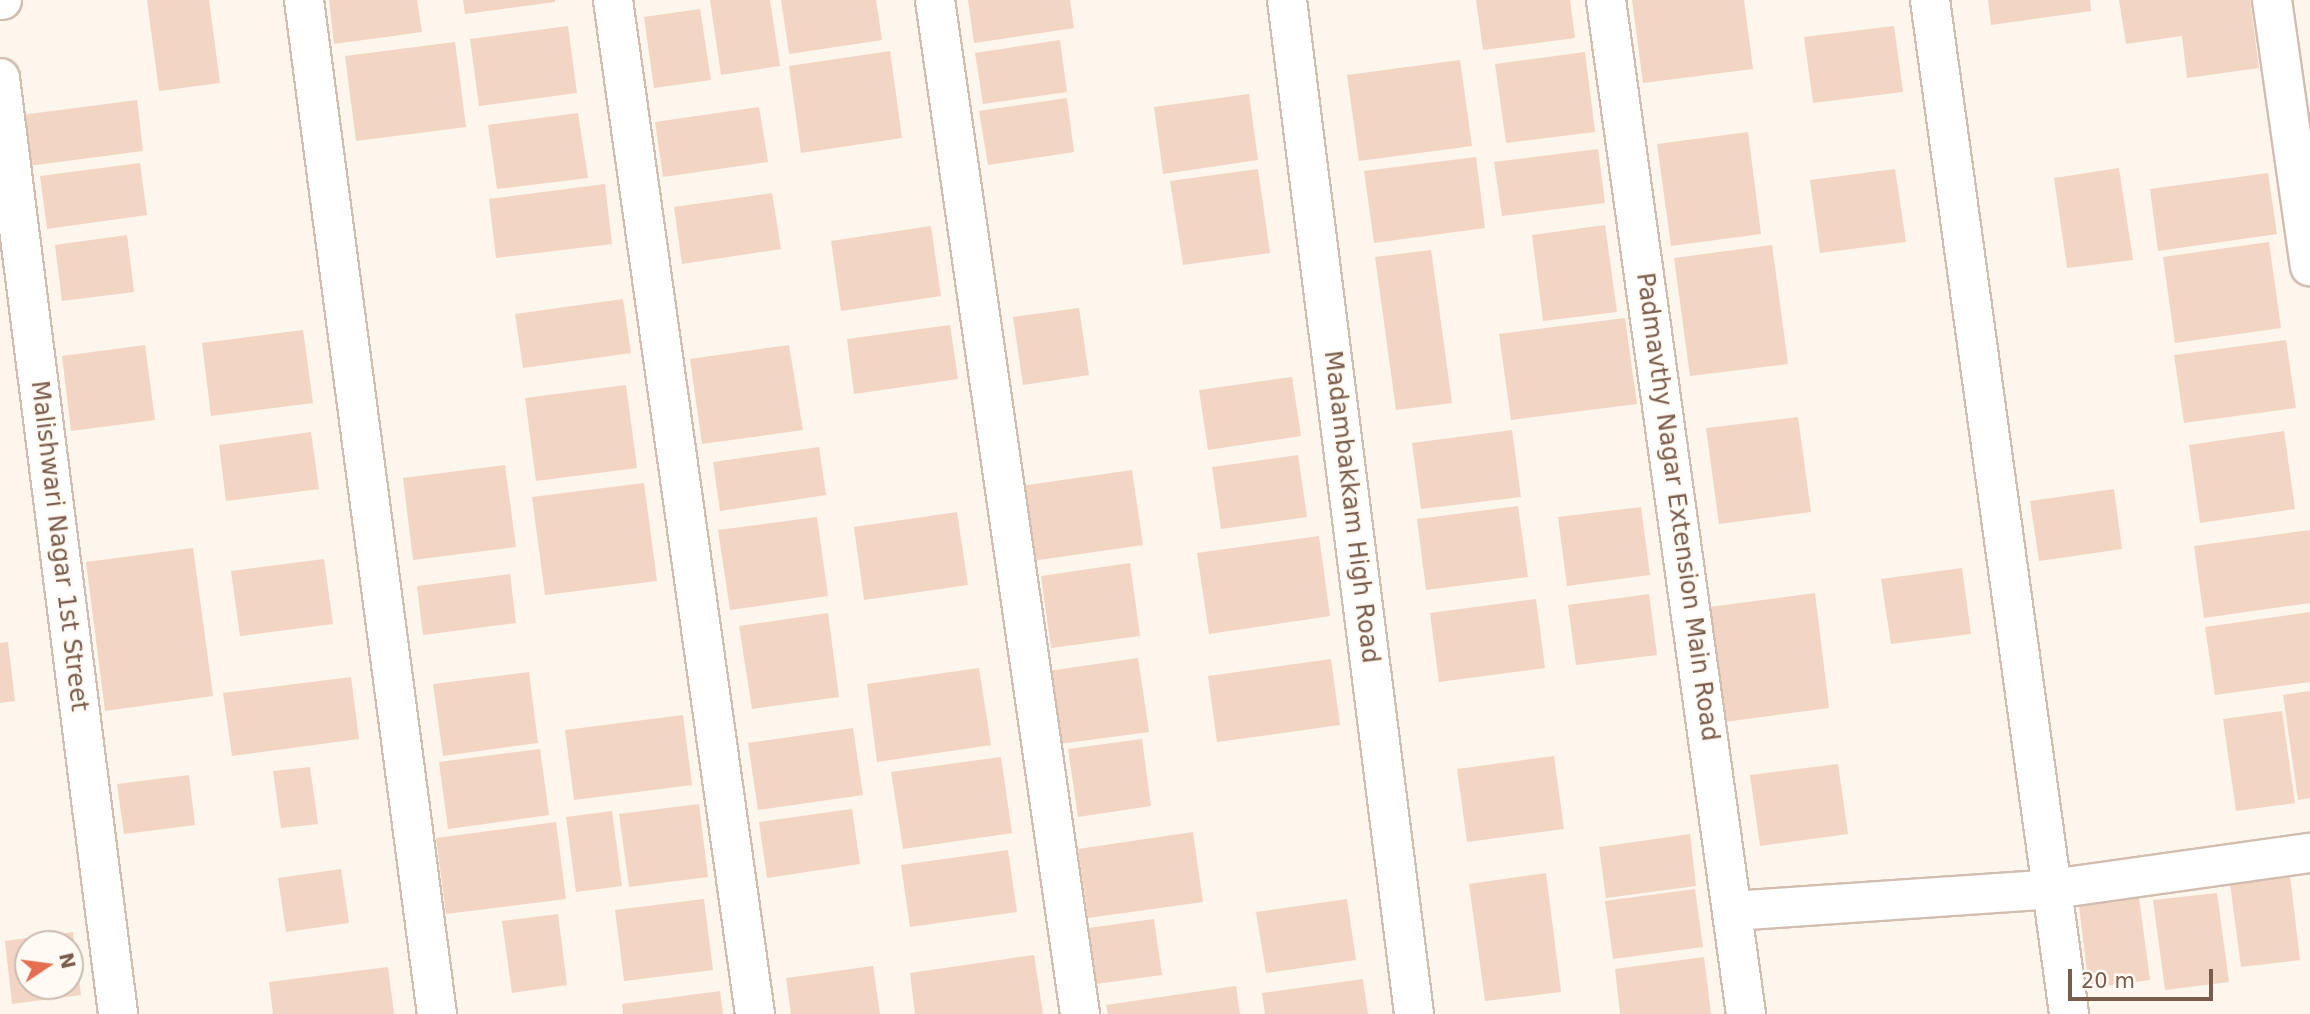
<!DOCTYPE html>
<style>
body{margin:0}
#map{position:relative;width:2310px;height:1014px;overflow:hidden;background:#fdf6ec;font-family:"DejaVu Sans",sans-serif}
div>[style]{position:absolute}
.building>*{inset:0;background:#f3d5c3}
.roads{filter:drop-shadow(2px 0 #d1beb0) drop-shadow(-2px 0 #d1beb0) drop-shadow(0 2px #d1beb0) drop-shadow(0 -2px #d1beb0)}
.minor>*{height:38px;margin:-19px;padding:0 19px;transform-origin:19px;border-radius:19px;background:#fff}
span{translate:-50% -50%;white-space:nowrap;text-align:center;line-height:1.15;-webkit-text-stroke:5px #fffaf3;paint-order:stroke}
.street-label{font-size:24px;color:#7a5c4d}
.north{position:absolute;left:14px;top:930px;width:70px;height:70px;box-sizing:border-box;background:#fffaf3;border:2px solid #cabbb1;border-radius:50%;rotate:77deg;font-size:19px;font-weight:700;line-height:28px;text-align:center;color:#7a5c4d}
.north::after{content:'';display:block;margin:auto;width:24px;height:32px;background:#e76f51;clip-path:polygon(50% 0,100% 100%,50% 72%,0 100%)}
.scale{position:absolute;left:2068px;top:969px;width:145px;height:32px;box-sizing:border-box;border:4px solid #7a5c4d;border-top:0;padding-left:9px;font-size:21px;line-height:24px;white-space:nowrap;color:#7a5c4d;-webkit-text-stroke:5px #fffaf3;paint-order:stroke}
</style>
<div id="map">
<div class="building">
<i style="clip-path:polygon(147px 0,209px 0,220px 83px,159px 91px)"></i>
<i style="clip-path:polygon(329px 0,417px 0,422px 32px,334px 44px)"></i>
<i style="clip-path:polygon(463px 0,555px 0,555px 2px,465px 14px)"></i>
<i style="clip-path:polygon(710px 0,770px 0,780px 66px,721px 75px)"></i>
<i style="clip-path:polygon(781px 0,876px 0,882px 40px,789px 54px)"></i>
<i style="clip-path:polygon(968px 0,1070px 0,1074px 28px,974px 43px)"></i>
<i style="clip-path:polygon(1476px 0,1570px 0,1575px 38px,1483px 50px)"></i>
<i style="clip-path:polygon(1632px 0,1744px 0,1753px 69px,1643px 83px)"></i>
<i style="clip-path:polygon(1988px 0,2090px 0,2091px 11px,1991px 25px)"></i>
<i style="clip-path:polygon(2119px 0,2250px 0,2259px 68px,2187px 78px,2182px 36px,2126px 44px)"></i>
<i style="clip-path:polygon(700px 9px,711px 80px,654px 88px,644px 17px)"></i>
<i style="clip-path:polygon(568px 26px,577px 93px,479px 106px,470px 39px)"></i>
<i style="clip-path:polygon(1894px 26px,1903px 92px,1813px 103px,1804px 37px)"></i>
<i style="clip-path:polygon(1060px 40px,1067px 92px,983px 104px,975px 53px)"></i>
<i style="clip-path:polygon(455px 42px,466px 127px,356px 141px,345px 56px)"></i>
<i style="clip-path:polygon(890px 51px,902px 138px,801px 153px,789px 66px)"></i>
<i style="clip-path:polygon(1585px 52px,1595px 132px,1506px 143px,1495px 64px)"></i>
<i style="clip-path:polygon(1460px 60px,1472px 146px,1359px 161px,1347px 75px)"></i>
<i style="clip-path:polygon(1249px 94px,1258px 160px,1163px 174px,1154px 107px)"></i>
<i style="clip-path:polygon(1067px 98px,1074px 152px,988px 165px,979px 111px)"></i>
<i style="clip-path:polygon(137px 100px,143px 151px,28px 166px,21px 115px)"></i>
<i style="clip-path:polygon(759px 107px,768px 162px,663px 177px,655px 122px)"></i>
<i style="clip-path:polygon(578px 113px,588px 178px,497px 189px,488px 125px)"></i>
<i style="clip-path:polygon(1748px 132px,1761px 234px,1671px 246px,1657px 144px)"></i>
<i style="clip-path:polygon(1598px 149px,1605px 203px,1502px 216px,1494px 162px)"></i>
<i style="clip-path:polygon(1476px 157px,1485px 228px,1374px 243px,1364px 171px)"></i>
<i style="clip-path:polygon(140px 163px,147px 215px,47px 229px,40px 176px)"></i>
<i style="clip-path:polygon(2119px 168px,2133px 260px,2067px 268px,2054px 178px)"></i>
<i style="clip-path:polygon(1258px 169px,1270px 253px,1183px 265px,1170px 181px)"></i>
<i style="clip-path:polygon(1895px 169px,1906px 242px,1820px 253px,1810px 180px)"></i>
<i style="clip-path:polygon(2268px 173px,2277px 234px,2158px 251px,2150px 189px)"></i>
<i style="clip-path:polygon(605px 184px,612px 244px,496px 258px,489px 199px)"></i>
<i style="clip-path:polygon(772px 193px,781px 249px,682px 264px,674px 207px)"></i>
<i style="clip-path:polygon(1605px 225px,1617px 312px,1543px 321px,1532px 235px)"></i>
<i style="clip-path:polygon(931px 226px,941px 296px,841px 311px,831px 241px)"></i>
<i style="clip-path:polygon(127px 235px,134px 292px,62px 301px,55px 245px)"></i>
<i style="clip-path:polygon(2269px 242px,2281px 328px,2175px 343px,2163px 257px)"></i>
<i style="clip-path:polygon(1772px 245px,1788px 364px,1690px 376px,1674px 258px)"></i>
<i style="clip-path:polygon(1431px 250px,1452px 403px,1396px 410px,1375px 257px)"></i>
<i style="clip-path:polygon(623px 299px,631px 353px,523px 368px,515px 314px)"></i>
<i style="clip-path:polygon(1079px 308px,1089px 375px,1023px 385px,1013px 317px)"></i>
<i style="clip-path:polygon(1625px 318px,1637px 404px,1511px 420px,1499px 334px)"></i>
<i style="clip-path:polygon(950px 325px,958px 379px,854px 394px,847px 339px)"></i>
<i style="clip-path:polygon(303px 330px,313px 403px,211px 416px,202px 343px)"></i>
<i style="clip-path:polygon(2286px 340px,2296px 408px,2184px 423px,2174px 355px)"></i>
<i style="clip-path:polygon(145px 345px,155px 420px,71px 431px,62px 356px)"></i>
<i style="clip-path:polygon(789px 345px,803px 430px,702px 444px,690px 359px)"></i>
<i style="clip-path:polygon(1292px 377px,1301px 436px,1208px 450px,1199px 390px)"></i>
<i style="clip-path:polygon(626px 385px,637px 468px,536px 481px,525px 398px)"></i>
<i style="clip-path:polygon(1798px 417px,1811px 512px,1719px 524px,1706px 428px)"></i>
<i style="clip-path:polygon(1512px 430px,1521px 497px,1421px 509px,1412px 443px)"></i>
<i style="clip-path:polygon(2284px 431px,2295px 509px,2200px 523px,2189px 445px)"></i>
<i style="clip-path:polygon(311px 432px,319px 489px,226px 501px,219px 445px)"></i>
<i style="clip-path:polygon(819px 447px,826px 495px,720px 511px,713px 462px)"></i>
<i style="clip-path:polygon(1298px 455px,1307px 517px,1221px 529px,1212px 467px)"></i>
<i style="clip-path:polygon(505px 465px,516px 547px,413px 560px,403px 478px)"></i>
<i style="clip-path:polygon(1132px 470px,1143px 545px,1032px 561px,1021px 486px)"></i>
<i style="clip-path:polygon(644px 483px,657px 581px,545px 595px,532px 497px)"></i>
<i style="clip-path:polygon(2114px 489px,2122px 549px,2039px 561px,2030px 501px)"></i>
<i style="clip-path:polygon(1518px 506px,1528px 577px,1426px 590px,1417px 519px)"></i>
<i style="clip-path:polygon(1641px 507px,1650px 575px,1567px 586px,1558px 517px)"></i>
<i style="clip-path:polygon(957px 512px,968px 585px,864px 600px,854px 527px)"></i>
<i style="clip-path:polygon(817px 517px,828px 596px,730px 610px,718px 530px)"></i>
<i style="clip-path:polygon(2310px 530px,2310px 603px,2204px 618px,2194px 546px)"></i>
<i style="clip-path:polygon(1319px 536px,1330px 616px,1209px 634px,1197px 553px)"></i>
<i style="clip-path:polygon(193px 548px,213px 696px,105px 711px,86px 562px)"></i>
<i style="clip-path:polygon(324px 559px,333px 624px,240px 636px,231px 571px)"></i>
<i style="clip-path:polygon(1130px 563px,1140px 636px,1051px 648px,1041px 576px)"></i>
<i style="clip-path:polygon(1962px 568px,1971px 634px,1891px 644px,1881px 579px)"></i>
<i style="clip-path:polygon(510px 574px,516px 623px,423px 635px,417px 586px)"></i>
<i style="clip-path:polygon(1815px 593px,1829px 708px,1717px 723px,1702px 608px)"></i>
<i style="clip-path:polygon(1649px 594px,1657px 655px,1576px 665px,1568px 605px)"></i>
<i style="clip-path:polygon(1536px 599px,1545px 668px,1439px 682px,1430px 613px)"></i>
<i style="clip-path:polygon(2310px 612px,2310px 682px,2215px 695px,2205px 627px)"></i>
<i style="clip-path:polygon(828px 613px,839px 697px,752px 709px,739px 626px)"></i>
<i style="clip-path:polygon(8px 642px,15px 701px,0 703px,0 643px)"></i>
<i style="clip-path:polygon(1138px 658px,1149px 732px,1059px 744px,1048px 671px)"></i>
<i style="clip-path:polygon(1331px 659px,1340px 725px,1217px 742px,1208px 676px)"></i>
<i style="clip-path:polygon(979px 668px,991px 745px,877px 762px,867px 684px)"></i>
<i style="clip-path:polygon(529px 672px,538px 743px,443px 756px,433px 684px)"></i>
<i style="clip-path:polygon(351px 677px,359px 739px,232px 756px,223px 693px)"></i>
<i style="clip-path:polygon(2310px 691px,2310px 798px,2298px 800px,2283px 695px)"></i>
<i style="clip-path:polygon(2282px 711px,2295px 803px,2236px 811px,2223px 719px)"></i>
<i style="clip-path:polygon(683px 715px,692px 785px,574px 800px,565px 730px)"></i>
<i style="clip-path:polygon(853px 728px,863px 795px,758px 810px,748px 743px)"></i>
<i style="clip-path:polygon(1142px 739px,1151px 806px,1078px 817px,1068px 749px)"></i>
<i style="clip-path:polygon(540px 749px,549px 815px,448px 829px,439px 762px)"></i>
<i style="clip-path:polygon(1554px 756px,1564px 829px,1467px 842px,1457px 769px)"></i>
<i style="clip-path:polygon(1001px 757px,1012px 833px,903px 849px,891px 772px)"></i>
<i style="clip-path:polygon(1838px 764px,1848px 834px,1760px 846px,1750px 775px)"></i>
<i style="clip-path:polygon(310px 767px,318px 824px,281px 828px,273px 771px)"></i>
<i style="clip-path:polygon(189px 775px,195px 825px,124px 834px,117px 784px)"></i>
<i style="clip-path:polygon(699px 804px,708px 877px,629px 887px,619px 814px)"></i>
<i style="clip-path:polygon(852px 809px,860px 864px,767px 878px,759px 822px)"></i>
<i style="clip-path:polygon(612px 811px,622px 886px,576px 892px,566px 817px)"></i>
<i style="clip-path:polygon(556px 822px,566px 899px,446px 914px,436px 838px)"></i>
<i style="clip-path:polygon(1193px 832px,1203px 902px,1088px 918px,1078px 849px)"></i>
<i style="clip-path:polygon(1690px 834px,1696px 886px,1606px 898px,1599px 847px)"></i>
<i style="clip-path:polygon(1008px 850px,1017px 912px,910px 927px,901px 865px)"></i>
<i style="clip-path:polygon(2289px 867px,2300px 960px,2241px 967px,2229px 876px)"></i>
<i style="clip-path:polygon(341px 869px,349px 923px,286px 932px,278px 878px)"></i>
<i style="clip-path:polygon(1546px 873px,1561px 992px,1485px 1001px,1469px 884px)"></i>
<i style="clip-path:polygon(1695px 889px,1703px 947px,1613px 959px,1605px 901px)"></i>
<i style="clip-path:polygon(2138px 890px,2150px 980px,2089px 988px,2078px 898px)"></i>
<i style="clip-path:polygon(2217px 893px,2229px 982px,2165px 990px,2153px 900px)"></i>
<i style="clip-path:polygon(704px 899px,713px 970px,624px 981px,615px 910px)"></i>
<i style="clip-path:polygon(1347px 899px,1356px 960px,1266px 973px,1256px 912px)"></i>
<i style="clip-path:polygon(558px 914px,567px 985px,512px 993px,502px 921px)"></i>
<i style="clip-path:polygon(1154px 919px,1162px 975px,1096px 984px,1088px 928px)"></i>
<i style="clip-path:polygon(evenodd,73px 932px,81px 995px,12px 1004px,5px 941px,73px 932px,28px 944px,70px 944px,70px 986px,28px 986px,28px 944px)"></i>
<i style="clip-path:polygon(1034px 955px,1043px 1014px,915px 1014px,910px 973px)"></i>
<i style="clip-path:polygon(1704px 957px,1711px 1014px,1620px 1014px,1615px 969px)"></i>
<i style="clip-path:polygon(873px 966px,880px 1014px,791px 1014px,786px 978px)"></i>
<i style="clip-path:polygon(388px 967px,394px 1014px,273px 1014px,269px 982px)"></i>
<i style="clip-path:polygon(1363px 979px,1368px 1014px,1265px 1014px,1262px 993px)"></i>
<i style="clip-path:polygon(1236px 986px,1240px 1014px,1108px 1014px,1106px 1005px)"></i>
<i style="clip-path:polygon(720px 991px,723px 1014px,623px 1014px,622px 1004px)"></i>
</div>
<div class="roads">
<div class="minor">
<i style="left:0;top:0;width:2px"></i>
<i style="left:304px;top:0;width:1023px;rotate:82.53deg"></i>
<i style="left:613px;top:0;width:1024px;rotate:82.03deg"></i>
<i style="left:935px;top:0;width:1024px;rotate:81.86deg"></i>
<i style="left:1287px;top:0;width:1022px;rotate:82.86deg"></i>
<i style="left:1606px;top:0;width:1024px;rotate:82.14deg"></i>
<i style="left:1930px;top:0;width:1023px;rotate:82.19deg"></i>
<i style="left:2272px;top:0;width:269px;rotate:81.9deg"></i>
<i style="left:0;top:78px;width:943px;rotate:82.81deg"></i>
<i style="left:1733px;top:911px;width:321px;rotate:-3.9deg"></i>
<i style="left:2053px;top:889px;width:260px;rotate:-8deg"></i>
</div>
</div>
<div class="street-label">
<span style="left:1351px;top:507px;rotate:83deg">Madambakkam High Road</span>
<span style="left:1677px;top:507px;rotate:82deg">Padmavthy Nagar Extension Main Road</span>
<span style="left:59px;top:546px;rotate:83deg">Malishwari Nagar 1st Street</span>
</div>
<div class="north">N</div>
<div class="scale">20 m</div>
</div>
